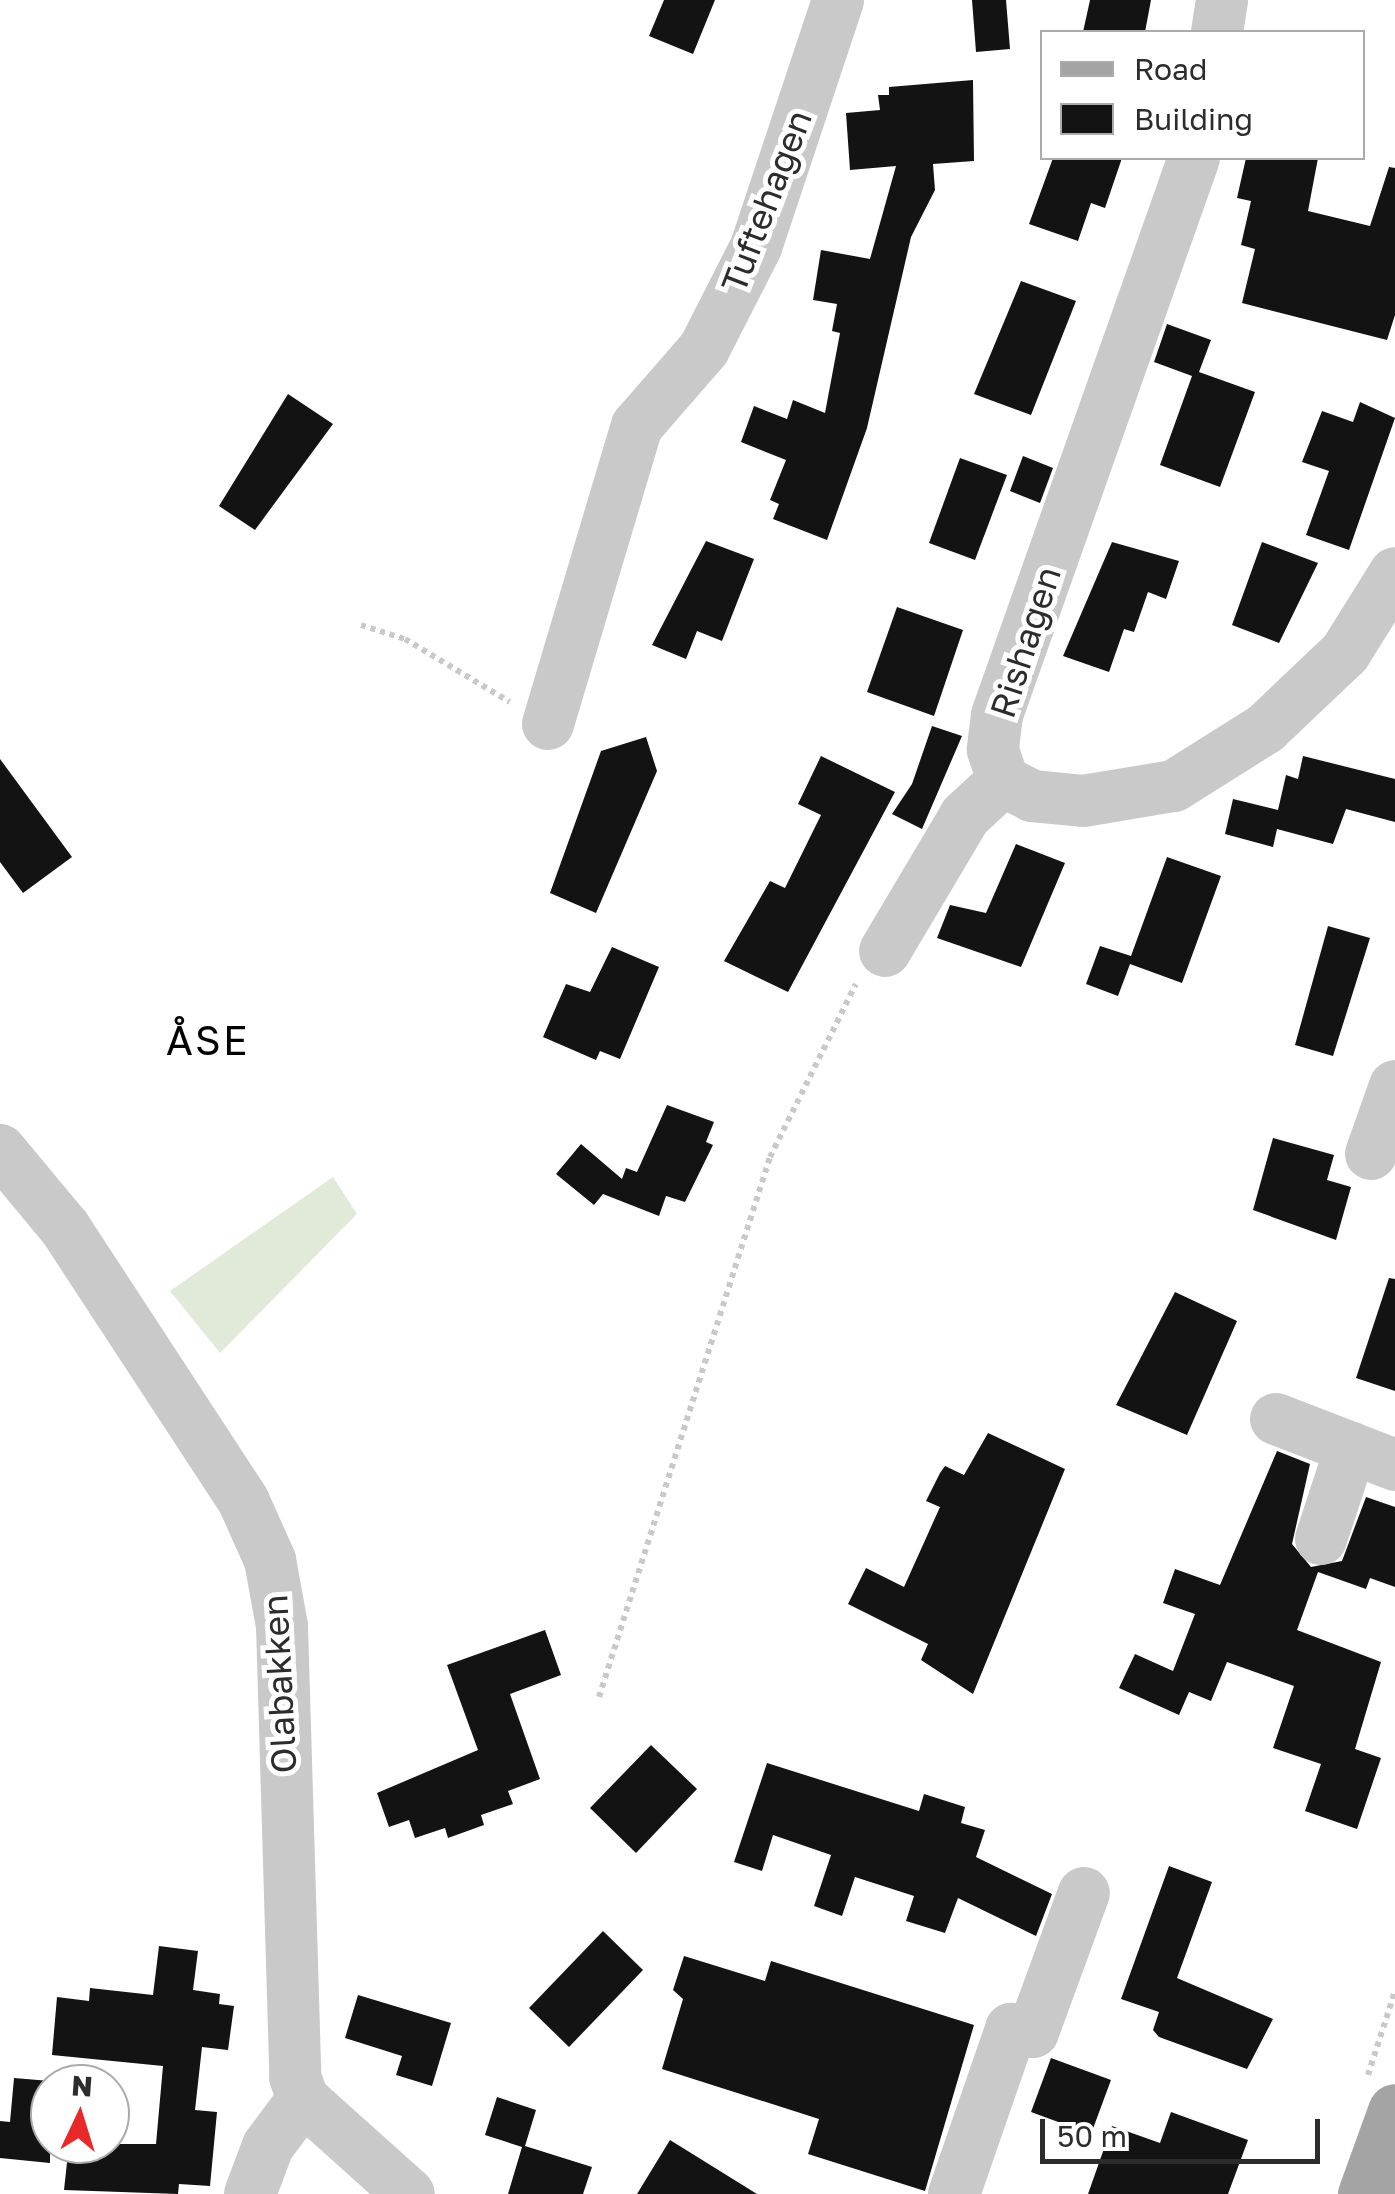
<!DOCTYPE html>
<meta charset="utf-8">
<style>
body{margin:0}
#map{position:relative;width:1395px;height:2194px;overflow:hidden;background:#fff;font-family:"Golos Text",sans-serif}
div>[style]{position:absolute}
.green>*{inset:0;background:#e1ead9}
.building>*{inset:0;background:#131313}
.path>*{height:6px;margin-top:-3px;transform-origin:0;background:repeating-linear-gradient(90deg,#c9c9c9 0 5px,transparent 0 10px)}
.minor>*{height:52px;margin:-26px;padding:0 26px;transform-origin:26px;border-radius:26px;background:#c9c9c9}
.major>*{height:55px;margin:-27.5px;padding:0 27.5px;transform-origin:27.5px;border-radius:27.5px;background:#a4a4a4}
span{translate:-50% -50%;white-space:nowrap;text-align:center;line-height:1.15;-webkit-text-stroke:10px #fff;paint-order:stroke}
.street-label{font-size:35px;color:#2c2c2c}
.quarter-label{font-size:40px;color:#000;letter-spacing:2.5px}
.legend{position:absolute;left:1040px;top:30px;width:325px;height:130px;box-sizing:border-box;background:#fff;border:2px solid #ababab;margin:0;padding:12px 18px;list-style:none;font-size:30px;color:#2c2c2c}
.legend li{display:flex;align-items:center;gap:20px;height:50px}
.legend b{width:50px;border:2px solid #ababab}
.north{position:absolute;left:30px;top:2064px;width:100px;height:100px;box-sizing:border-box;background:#fff;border:2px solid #ababab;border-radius:50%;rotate:4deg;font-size:28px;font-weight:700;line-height:40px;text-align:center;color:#2c2c2c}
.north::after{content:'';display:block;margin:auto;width:35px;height:45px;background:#e82929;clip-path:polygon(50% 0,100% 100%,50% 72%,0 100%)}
.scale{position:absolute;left:1040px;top:2119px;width:280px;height:45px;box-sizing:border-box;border:5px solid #2c2c2c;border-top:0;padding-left:12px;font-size:30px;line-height:35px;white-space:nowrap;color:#2c2c2c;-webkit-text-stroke:8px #fff;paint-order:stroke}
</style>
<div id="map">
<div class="green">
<i style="clip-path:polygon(333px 1177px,357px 1214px,220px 1353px,170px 1291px)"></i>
</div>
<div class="building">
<i style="clip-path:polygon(664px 0,715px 0,693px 54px,649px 36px)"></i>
<i style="clip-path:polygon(972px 0,1006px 0,1010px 49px,976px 52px)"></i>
<i style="clip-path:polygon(1090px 0,1151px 0,1145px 32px,1083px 32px)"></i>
<i style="clip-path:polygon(973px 80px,974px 161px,933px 164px,935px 190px,911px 237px,867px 428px,827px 540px,773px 519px,779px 504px,770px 500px,786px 460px,741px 442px,754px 406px,787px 419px,793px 400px,825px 413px,840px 333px,832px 331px,837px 304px,813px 300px,821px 250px,870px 259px,896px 166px,850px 170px,846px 113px,880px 110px,878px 95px,889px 95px,889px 87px)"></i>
<i style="clip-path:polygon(1053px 158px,1122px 158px,1105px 208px,1091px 203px,1078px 241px,1029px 224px)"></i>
<i style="clip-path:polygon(1246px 158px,1318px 158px,1308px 211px,1370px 226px,1389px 167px,1395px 168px,1395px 315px,1387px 340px,1242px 303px,1255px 249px,1241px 245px,1251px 201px,1237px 198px)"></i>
<i style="clip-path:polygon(1021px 281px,1076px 301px,1031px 415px,974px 394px)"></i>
<i style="clip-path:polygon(1167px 324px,1211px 340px,1199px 372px,1255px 392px,1220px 487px,1160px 465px,1192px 376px,1154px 362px)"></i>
<i style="clip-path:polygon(288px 394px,333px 424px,255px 530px,219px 506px)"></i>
<i style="clip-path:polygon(1360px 402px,1395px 418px,1349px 550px,1306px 535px,1329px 471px,1302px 462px,1322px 411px,1353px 422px)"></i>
<i style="clip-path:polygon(1023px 456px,1053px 468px,1040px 503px,1010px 491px)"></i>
<i style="clip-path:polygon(960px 458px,1007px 475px,975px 560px,929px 543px)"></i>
<i style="clip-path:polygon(706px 541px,754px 559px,722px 641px,697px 631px,686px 659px,652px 645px)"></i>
<i style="clip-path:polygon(1112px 542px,1179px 561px,1166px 599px,1148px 592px,1134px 632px,1124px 629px,1109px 672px,1063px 656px)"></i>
<i style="clip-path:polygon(1262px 542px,1318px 563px,1279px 643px,1232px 625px)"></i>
<i style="clip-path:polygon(897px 607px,963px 630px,934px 716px,867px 692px)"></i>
<i style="clip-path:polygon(932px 726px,962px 736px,922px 829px,892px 814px,912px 784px)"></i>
<i style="clip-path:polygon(646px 737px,657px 771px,596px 913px,550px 893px,601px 751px)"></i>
<i style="clip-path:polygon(821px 756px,895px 792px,788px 992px,724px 961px,770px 881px,785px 888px,821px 815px,798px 804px)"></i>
<i style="clip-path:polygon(1303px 756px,1395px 779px,1395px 822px,1346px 809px,1333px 844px,1277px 829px,1273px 847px,1225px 834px,1233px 799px,1278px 810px,1286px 775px,1298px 779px)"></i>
<i style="clip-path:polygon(0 759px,72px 857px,23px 893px,0 862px)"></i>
<i style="clip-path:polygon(1016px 844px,1065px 863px,1021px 967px,937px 938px,950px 905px,986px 913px)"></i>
<i style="clip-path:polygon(1167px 857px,1221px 876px,1182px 983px,1130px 964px,1118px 996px,1086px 984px,1100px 946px,1131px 956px)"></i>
<i style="clip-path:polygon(1328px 926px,1370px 938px,1333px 1056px,1295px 1045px)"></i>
<i style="clip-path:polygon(612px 947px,659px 967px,620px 1059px,600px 1051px,596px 1060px,543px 1037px,566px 984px,590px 992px)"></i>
<i style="clip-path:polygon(667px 1105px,714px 1122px,706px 1142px,713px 1145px,685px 1202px,666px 1196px,659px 1216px,603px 1194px,594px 1205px,556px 1174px,581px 1144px,622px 1179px,626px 1168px,637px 1172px)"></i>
<i style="clip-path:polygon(1273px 1138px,1334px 1155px,1327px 1180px,1351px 1187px,1336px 1240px,1253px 1210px)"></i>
<i style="clip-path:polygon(1389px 1278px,1395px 1279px,1395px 1391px,1356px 1378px)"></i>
<i style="clip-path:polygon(1175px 1292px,1237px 1321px,1187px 1435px,1116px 1405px)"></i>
<i style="clip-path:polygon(988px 1433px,1065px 1469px,973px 1694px,921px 1660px,928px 1644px,848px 1604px,866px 1568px,904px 1587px,940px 1507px,926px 1501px,940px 1473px,945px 1466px,964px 1475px)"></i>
<i style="clip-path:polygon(1277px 1451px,1310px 1464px,1292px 1544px,1311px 1567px,1342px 1561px,1366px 1497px,1395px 1507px,1395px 1587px,1370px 1578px,1366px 1589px,1318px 1572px,1297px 1630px,1381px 1662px,1355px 1749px,1381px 1758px,1357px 1829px,1305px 1811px,1321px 1764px,1273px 1748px,1294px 1686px,1227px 1662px,1211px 1701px,1189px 1692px,1179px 1715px,1119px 1688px,1135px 1654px,1173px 1671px,1195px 1614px,1163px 1603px,1175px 1569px,1220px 1585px)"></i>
<i style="clip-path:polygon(545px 1630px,561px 1675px,510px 1694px,540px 1779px,508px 1791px,513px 1804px,481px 1815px,484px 1825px,448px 1838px,445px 1828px,415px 1838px,409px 1820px,389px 1827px,377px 1793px,478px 1750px,447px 1665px)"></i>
<i style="clip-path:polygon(651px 1745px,697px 1789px,636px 1853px,590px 1808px)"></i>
<i style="clip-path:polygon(767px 1763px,919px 1811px,924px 1794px,965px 1807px,961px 1823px,985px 1830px,976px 1857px,1052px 1894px,1036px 1936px,958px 1898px,945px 1933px,906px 1921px,914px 1896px,855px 1877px,842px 1916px,814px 1906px,831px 1855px,773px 1835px,762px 1871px,734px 1862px)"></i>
<i style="clip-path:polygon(1169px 1866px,1212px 1882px,1177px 1978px,1273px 2019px,1247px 2069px,1159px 2037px,1153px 2030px,1159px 2012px,1121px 1999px)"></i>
<i style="clip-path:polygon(603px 1931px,643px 1970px,569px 2047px,529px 2008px)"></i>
<i style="clip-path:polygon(159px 1946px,198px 1951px,193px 1990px,220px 1994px,219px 2004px,234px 2006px,228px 2050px,202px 2047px,195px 2110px,217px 2112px,210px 2186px,179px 2184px,178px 2194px,64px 2190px,69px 2144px,156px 2144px,163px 2066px,52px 2055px,57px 1997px,89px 2001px,90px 1988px,153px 1995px)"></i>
<i style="clip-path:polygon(684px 1956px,765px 1981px,771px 1961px,974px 2025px,925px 2191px,808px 2154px,819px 2119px,662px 2069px,683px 1999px,673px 1990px)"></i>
<i style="clip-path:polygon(358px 1995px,451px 2023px,432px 2086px,396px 2075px,402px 2056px,345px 2038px)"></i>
<i style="clip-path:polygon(1051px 2058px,1111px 2080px,1091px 2134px,1031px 2112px)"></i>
<i style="clip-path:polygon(14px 2078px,50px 2081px,50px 2163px,0 2158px,0 2121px,10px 2122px)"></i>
<i style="clip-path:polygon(497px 2097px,536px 2110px,525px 2146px,592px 2167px,583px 2194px,508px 2194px,522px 2147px,485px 2135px)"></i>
<i style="clip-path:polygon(1171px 2112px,1248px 2140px,1228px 2194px,1088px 2194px,1112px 2126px,1160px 2143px)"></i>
<i style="clip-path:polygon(670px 2140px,757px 2194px,637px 2194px)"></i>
</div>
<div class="path">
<i style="left:361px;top:625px;width:46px;rotate:17.7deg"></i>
<i style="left:405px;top:639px;width:122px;rotate:31deg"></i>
<i style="left:599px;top:1697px;width:566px;rotate:-72.43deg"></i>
<i style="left:770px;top:1157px;width:193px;rotate:-63.6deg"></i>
<i style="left:1368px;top:2075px;width:88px;rotate:-72.2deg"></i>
</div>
<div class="minor">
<i style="left:1217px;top:32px;width:32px;rotate:-81deg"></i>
<i style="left:1194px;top:158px;width:591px;rotate:109.48deg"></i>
<i style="left:997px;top:715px;width:35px;rotate:97deg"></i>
<i style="left:993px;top:750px;width:33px;rotate:72deg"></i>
<i style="left:1003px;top:781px;width:33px;rotate:27deg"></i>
<i style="left:1032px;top:796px;width:51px;rotate:5.6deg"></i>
<i style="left:1083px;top:801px;width:92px;rotate:-9.4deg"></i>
<i style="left:1174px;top:786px;width:109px;rotate:-32.2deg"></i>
<i style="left:1266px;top:728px;width:109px;rotate:-43.5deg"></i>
<i style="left:1345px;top:653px;width:94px;rotate:-58deg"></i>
<i style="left:548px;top:724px;width:311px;rotate:-73.4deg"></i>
<i style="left:637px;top:426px;width:102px;rotate:-49deg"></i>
<i style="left:704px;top:349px;width:114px;rotate:-63deg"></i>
<i style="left:756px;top:247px;width:260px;rotate:-71.6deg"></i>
<i style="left:885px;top:951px;width:157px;rotate:-59.3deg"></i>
<i style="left:965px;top:816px;width:52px;rotate:-42.6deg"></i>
<i style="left:0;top:1150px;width:102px;rotate:50.2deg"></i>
<i style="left:65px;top:1228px;width:327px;rotate:56.8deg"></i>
<i style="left:244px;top:1502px;width:64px;rotate:65.9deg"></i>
<i style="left:270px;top:1560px;width:67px;rotate:79.7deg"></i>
<i style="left:282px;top:1626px;width:451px;rotate:88.3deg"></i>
<i style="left:295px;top:2077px;width:23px;rotate:70deg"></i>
<i style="left:303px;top:2099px;width:142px;rotate:41.9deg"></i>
<i style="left:1371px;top:1154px;width:72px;rotate:-70.6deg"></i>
<i style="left:1276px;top:1419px;width:128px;rotate:21.1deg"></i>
<i style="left:1321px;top:1539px;width:96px;rotate:-71.8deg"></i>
<i style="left:250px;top:2194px;width:51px;rotate:-69.4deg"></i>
<i style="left:268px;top:2146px;width:59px;rotate:-53.3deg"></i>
<i style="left:954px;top:2194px;width:175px;rotate:-70.9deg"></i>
<i style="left:1011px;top:2029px;width:22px;rotate:8deg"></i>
<i style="left:1033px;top:2032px;width:148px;rotate:-69.9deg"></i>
</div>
<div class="major">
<i style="left:1365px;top:2194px;width:88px;rotate:-70.1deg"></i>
</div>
<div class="street-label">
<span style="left:766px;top:201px;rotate:-69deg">Tuftehagen</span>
<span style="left:1025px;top:642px;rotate:-72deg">Rishagen</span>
<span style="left:279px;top:1684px;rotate:-93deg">Olabakken</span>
</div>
<div class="quarter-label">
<span style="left:208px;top:1040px">ÅSE</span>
</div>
<ul class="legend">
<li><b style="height:12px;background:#a4a4a4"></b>Road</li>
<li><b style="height:28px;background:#131313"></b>Building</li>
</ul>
<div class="north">N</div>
<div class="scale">50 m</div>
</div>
